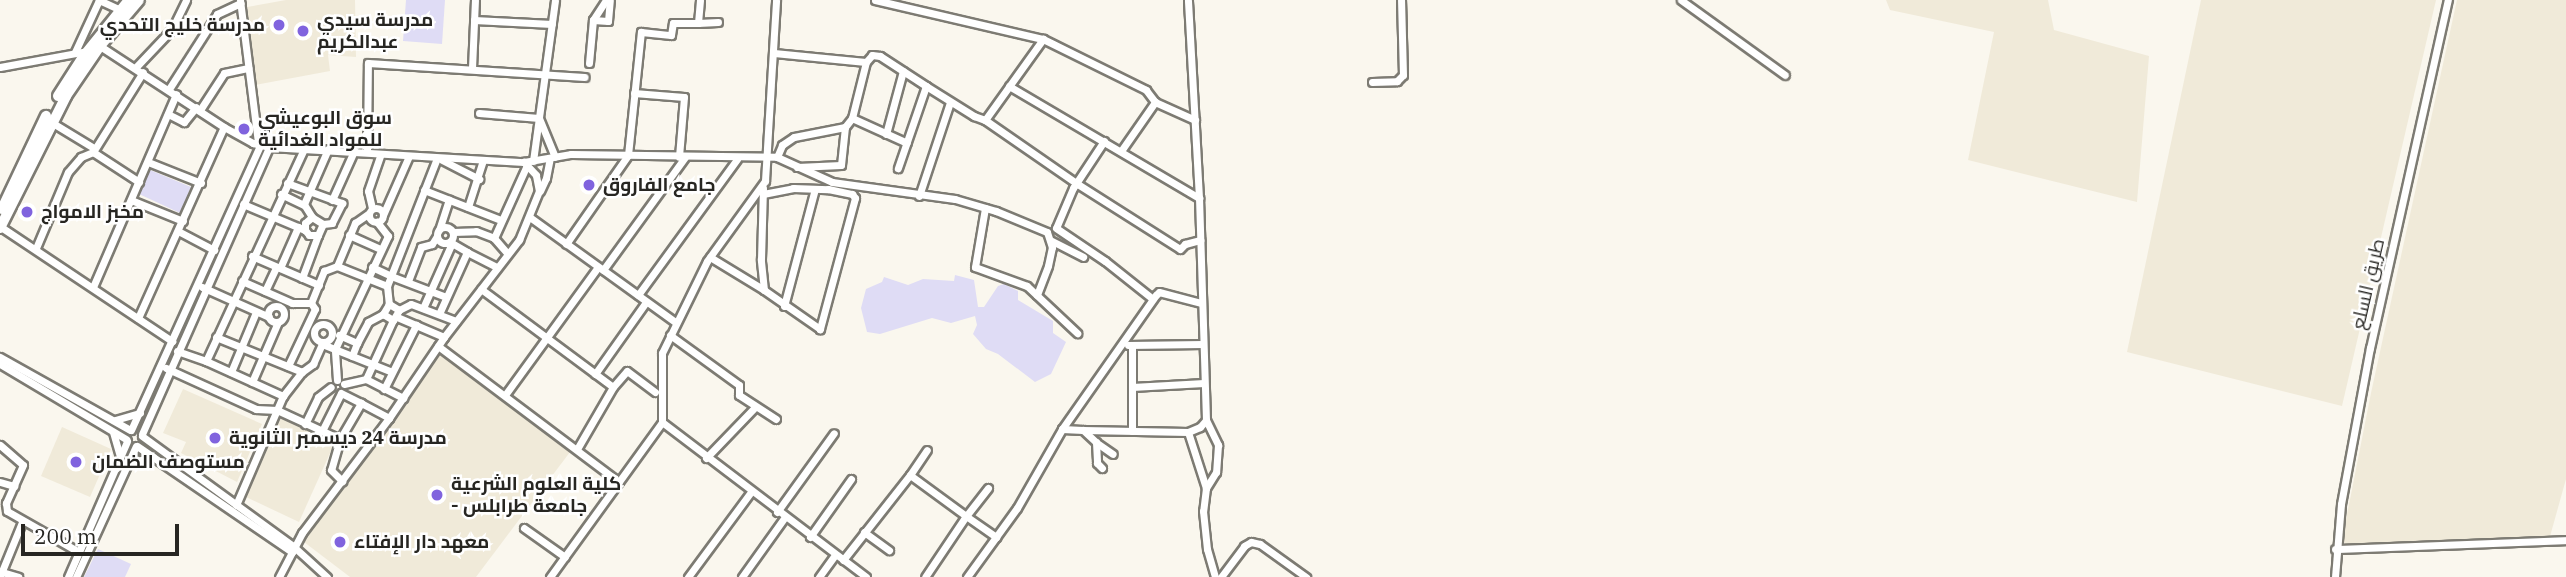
<!DOCTYPE html>
<meta charset="utf-8">
<style>
body{margin:0}
#map{position:relative;width:2566px;height:577px;overflow:hidden;background:#faf7ee;font-family:"IBM Plex Serif",Cairo,serif}
div>[style]{position:absolute}
.built>*{inset:0;background:#f0ead9}
.green>*{inset:0;background:#dfdcf5}
.roads{filter:drop-shadow(2px 0 #7d7b73) drop-shadow(-2px 0 #7d7b73) drop-shadow(0 2px #7d7b73) drop-shadow(0 -2px #7d7b73)}
.minor>*{height:7px;margin:-3.5px;padding:0 3.5px;transform-origin:3.5px;border-radius:3.5px;background:#fff}
.minor>.ring{margin:-3.5px;padding:0;box-sizing:content-box;background:none;border:7px solid #fff;border-radius:50%}
.highway>*{height:10px;margin:-5px;padding:0 5px;transform-origin:5px;border-radius:5px;background:#fff}
.dots>*{width:19px;height:19px;translate:-50% -50%;box-sizing:border-box;border:4px solid #fff;border-radius:50%}
span{translate:-50% -50%;white-space:nowrap;text-align:center;line-height:1.15;-webkit-text-stroke:5px #fff;paint-order:stroke}
.poi-label{font-size:19px;color:#272622;font-weight:700}
.left{translate:0 -50%;text-align:left}
.right{translate:-100% -50%;text-align:right}
.street-label{font-size:19px;color:#272622}
.scale{position:absolute;left:21px;top:524px;width:158px;height:32px;box-sizing:border-box;border:4px solid #272622;border-top:0;padding-left:9px;font-size:21px;line-height:24px;white-space:nowrap;color:#272622;-webkit-text-stroke:5px #fff;paint-order:stroke}
</style>
<div id="map">
<div class="built">
<i style="clip-path:polygon(286px 0,355px 0,356px 57px,328px 55px,330px 71px,255px 85px,247px 7px)"></i>
<i style="clip-path:polygon(1886px 0,2048px 0,2054px 30px,2149px 56px,2137px 202px,1968px 160px,1994px 32px,1890px 10px)"></i>
<i style="clip-path:polygon(2201px 0,2436px 0,2342px 406px,2127px 352px)"></i>
<i style="clip-path:polygon(2457px 0,2566px 0,2566px 479px,2549px 540px,2346px 545px,2342px 540px,2371px 393px)"></i>
<i style="clip-path:polygon(440px 349px,573px 448px,476px 577px,350px 577px,304px 542px)"></i>
<i style="clip-path:polygon(183px 389px,262px 424px,237px 482px,181px 453px,186px 442px,163px 433px)"></i>
<i style="clip-path:polygon(281px 418px,335px 442px,299px 522px,246px 497px)"></i>
<i style="clip-path:polygon(62px 427px,111px 449px,90px 497px,41px 476px)"></i>
</div>
<div class="green">
<i style="clip-path:polygon(406px 0,445px 0,442px 44px,403px 41px)"></i>
<i style="clip-path:polygon(150px 170px,191px 187px,180px 213px,139px 194px)"></i>
<i style="clip-path:polygon(955px 275px,974px 280px,978px 307px,984px 307px,998px 286px,1004px 284px,1018px 291px,1018px 300px,1053px 321px,1053px 333px,1066px 342px,1051px 374px,1035px 382px,998px 354px,986px 349px,973px 334px,977px 325px,975px 316px,951px 323px,932px 318px,880px 334px,867px 332px,861px 308px,866px 289px,882px 282px,884px 277px,908px 285px,923px 279px,954px 281px)"></i>
<i style="clip-path:polygon(98px 549px,131px 564px,125px 577px,84px 577px)"></i>
</div>
<div class="roads">
<div class="minor">
<i style="left:99px;top:0;width:23px;rotate:25deg"></i>
<i style="left:240px;top:0;width:144px;rotate:82.8deg"></i>
<i style="left:875px;top:0;width:172px;rotate:13.1deg"></i>
<i style="left:1043px;top:39px;width:115px;rotate:26.3deg"></i>
<i style="left:1146px;top:90px;width:15px;rotate:53deg"></i>
<i style="left:1155px;top:102px;width:44px;rotate:24.2deg"></i>
<i style="left:1681px;top:0;width:128px;rotate:35.8deg"></i>
<i style="left:474px;top:20px;width:78px;rotate:2.9deg"></i>
<i style="left:593px;top:20px;width:15px;rotate:4deg"></i>
<i style="left:608px;top:21px;width:21px;rotate:-85deg"></i>
<i style="left:698px;top:23px;width:20px;rotate:-3deg"></i>
<i style="left:100px;top:46px;width:148px;rotate:33.2deg"></i>
<i style="left:224px;top:127px;width:33px;rotate:29deg"></i>
<i style="left:253px;top:143px;width:16px;rotate:14deg"></i>
<i style="left:269px;top:147px;width:255px;rotate:3.4deg"></i>
<i style="left:524px;top:162px;width:48px;rotate:-9.7deg"></i>
<i style="left:571px;top:154px;width:206px;rotate:0.8deg"></i>
<i style="left:777px;top:157px;width:60px;rotate:24.4deg"></i>
<i style="left:832px;top:182px;width:124px;rotate:7.9deg"></i>
<i style="left:955px;top:199px;width:43px;rotate:16.3deg"></i>
<i style="left:996px;top:211px;width:55px;rotate:22.4deg"></i>
<i style="left:1047px;top:232px;width:16px;rotate:72deg"></i>
<i style="left:1052px;top:247px;width:19px;rotate:102deg"></i>
<i style="left:1048px;top:266px;width:31px;rotate:111deg"></i>
<i style="left:75px;top:52px;width:57px;rotate:-65.2deg"></i>
<i style="left:774px;top:53px;width:92px;rotate:5.6deg"></i>
<i style="left:589px;top:63px;width:43px;rotate:-84.7deg"></i>
<i style="left:593px;top:20px;width:24px;rotate:-57deg"></i>
<i style="left:0;top:67px;width:88px;rotate:-10.4deg"></i>
<i style="left:136px;top:67px;width:52px;rotate:-46.5deg"></i>
<i style="left:172px;top:29px;width:32px;rotate:-64deg"></i>
<i style="left:472px;top:68px;width:68px;rotate:-87.5deg"></i>
<i style="left:1372px;top:82px;width:25px;rotate:-2deg"></i>
<i style="left:1397px;top:81px;width:8px;rotate:-45deg"></i>
<i style="left:1403px;top:75px;width:75px;rotate:-91.5deg"></i>
<i style="left:926px;top:86px;width:57px;rotate:32deg"></i>
<i style="left:974px;top:116px;width:12px;rotate:20deg"></i>
<i style="left:985px;top:120px;width:111px;rotate:34.7deg"></i>
<i style="left:1076px;top:183px;width:123px;rotate:32.4deg"></i>
<i style="left:1180px;top:249px;width:7px;rotate:-45deg"></i>
<i style="left:1185px;top:244px;width:16px;rotate:-15deg"></i>
<i style="left:1009px;top:86px;width:221px;rotate:30.5deg"></i>
<i style="left:169px;top:89px;width:89px;rotate:-57.4deg"></i>
<i style="left:217px;top:14px;width:26px;rotate:-25deg"></i>
<i style="left:634px;top:93px;width:50px;rotate:4.6deg"></i>
<i style="left:684px;top:97px;width:60px;rotate:94.8deg"></i>
<i style="left:200px;top:110px;width:44px;rotate:-57deg"></i>
<i style="left:224px;top:73px;width:25px;rotate:-12deg"></i>
<i style="left:479px;top:113px;width:60px;rotate:4.8deg"></i>
<i style="left:539px;top:118px;width:42px;rotate:67.7deg"></i>
<i style="left:168px;top:114px;width:18px;rotate:27deg"></i>
<i style="left:184px;top:122px;width:19px;rotate:-51deg"></i>
<i style="left:852px;top:118px;width:60px;rotate:24.4deg"></i>
<i style="left:985px;top:120px;width:100px;rotate:-54.4deg"></i>
<i style="left:51px;top:122px;width:50px;rotate:31.2deg"></i>
<i style="left:886px;top:134px;width:65px;rotate:-74.9deg"></i>
<i style="left:1104px;top:141px;width:56px;rotate:123.4deg"></i>
<i style="left:1073px;top:188px;width:43px;rotate:113deg"></i>
<i style="left:1056px;top:228px;width:59px;rotate:34deg"></i>
<i style="left:1105px;top:261px;width:61px;rotate:38.4deg"></i>
<i style="left:1121px;top:151px;width:60px;rotate:-55.2deg"></i>
<i style="left:93px;top:152px;width:55px;rotate:33.1deg"></i>
<i style="left:367px;top:152px;width:89px;rotate:-89.4deg"></i>
<i style="left:368px;top:63px;width:217px;rotate:3.7deg"></i>
<i style="left:777px;top:157px;width:13px;rotate:-67deg"></i>
<i style="left:782px;top:145px;width:14px;rotate:-34deg"></i>
<i style="left:794px;top:137px;width:52px;rotate:-11.1deg"></i>
<i style="left:845px;top:127px;width:11px;rotate:-52deg"></i>
<i style="left:852px;top:118px;width:58px;rotate:-76deg"></i>
<i style="left:866px;top:62px;width:9px;rotate:-49deg"></i>
<i style="left:872px;top:55px;width:8px;rotate:7deg"></i>
<i style="left:880px;top:56px;width:55px;rotate:33.1deg"></i>
<i style="left:926px;top:86px;width:87px;rotate:108.9deg"></i>
<i style="left:437px;top:158px;width:127px;rotate:111.3deg"></i>
<i style="left:391px;top:276px;width:59px;rotate:20.9deg"></i>
<i style="left:442px;top:160px;width:42px;rotate:27.2deg"></i>
<i style="left:533px;top:161px;width:162px;rotate:-82.2deg"></i>
<i style="left:148px;top:162px;width:57px;rotate:21.6deg"></i>
<i style="left:797px;top:167px;width:44px;rotate:-2.6deg"></i>
<i style="left:841px;top:165px;width:38px;rotate:-84deg"></i>
<i style="left:287px;top:183px;width:59px;rotate:20deg"></i>
<i style="left:342px;top:203px;width:22px;rotate:117deg"></i>
<i style="left:332px;top:223px;width:9px;rotate:174deg"></i>
<i style="left:323px;top:224px;width:13px;rotate:-148deg"></i>
<i style="left:312px;top:217px;width:9px;rotate:139deg"></i>
<i style="left:305px;top:223px;width:7px;rotate:90deg"></i>
<i style="left:305px;top:230px;width:6px;rotate:51deg"></i>
<i style="left:309px;top:235px;width:9px"></i>
<i style="left:318px;top:235px;width:12px;rotate:-66deg"></i>
<i style="left:424px;top:190px;width:83px;rotate:21.3deg"></i>
<i style="left:540px;top:191px;width:14px;rotate:-65deg"></i>
<i style="left:546px;top:178px;width:20px;rotate:-79deg"></i>
<i style="left:281px;top:194px;width:25px;rotate:26deg"></i>
<i style="left:763px;top:194px;width:31px;rotate:-11deg"></i>
<i style="left:793px;top:188px;width:35px;rotate:2deg"></i>
<i style="left:828px;top:189px;width:25px;rotate:12deg"></i>
<i style="left:852px;top:194px;width:5px;rotate:53deg"></i>
<i style="left:855px;top:198px;width:136px;rotate:105deg"></i>
<i style="left:820px;top:329px;width:68px;rotate:-145.1deg"></i>
<i style="left:764px;top:290px;width:31px;rotate:-96deg"></i>
<i style="left:761px;top:259px;width:71px;rotate:-88.4deg"></i>
<i style="left:919px;top:196px;width:99px;rotate:-71.7deg"></i>
<i style="left:131px;top:200px;width:56px;rotate:22deg"></i>
<i style="left:332px;top:200px;width:54px;rotate:-65.8deg"></i>
<i style="left:243px;top:204px;width:67px;rotate:22.8deg"></i>
<i style="left:468px;top:207px;width:49px;rotate:-72.3deg"></i>
<i class="ring" style="left:369px;top:208px;width:7px;height:7px"></i>
<i style="left:372px;top:208px;width:17px;rotate:-103deg"></i>
<i style="left:368px;top:191px;width:39px;rotate:-71deg"></i>
<i style="left:985px;top:208px;width:60px;rotate:99.6deg"></i>
<i style="left:975px;top:267px;width:55px;rotate:20.1deg"></i>
<i style="left:1027px;top:286px;width:69px;rotate:43.2deg"></i>
<i style="left:383px;top:215px;width:64px;rotate:-66.2deg"></i>
<i style="left:312px;top:217px;width:15px;rotate:-122deg"></i>
<i style="left:304px;top:204px;width:60px;rotate:-66.4deg"></i>
<i style="left:531px;top:218px;width:178px;rotate:35.8deg"></i>
<i class="ring" style="left:437px;top:227px;width:9px;height:9px"></i>
<i style="left:1px;top:227px;width:206px;rotate:33.7deg"></i>
<i style="left:439px;top:230px;width:32px;rotate:-72deg"></i>
<i style="left:178px;top:231px;width:41px;rotate:27.8deg"></i>
<i style="left:453px;top:232px;width:23px;rotate:-2deg"></i>
<i style="left:476px;top:231px;width:19px;rotate:21deg"></i>
<i style="left:349px;top:235px;width:34px;rotate:24deg"></i>
<i style="left:1052px;top:241px;width:35px;rotate:27deg"></i>
<i style="left:450px;top:242px;width:20px;rotate:30deg"></i>
<i style="left:566px;top:244px;width:108px;rotate:-55.1deg"></i>
<i style="left:628px;top:155px;width:124px;rotate:-84deg"></i>
<i style="left:641px;top:32px;width:30px;rotate:6deg"></i>
<i style="left:671px;top:35px;width:12px;rotate:-81deg"></i>
<i style="left:673px;top:23px;width:25px"></i>
<i style="left:698px;top:23px;width:23px;rotate:-85deg"></i>
<i style="left:36px;top:248px;width:82px;rotate:-67.2deg"></i>
<i style="left:68px;top:172px;width:20px;rotate:-49deg"></i>
<i style="left:81px;top:157px;width:13px;rotate:-23deg"></i>
<i style="left:93px;top:152px;width:94px;rotate:-58deg"></i>
<i style="left:507px;top:253px;width:20px;rotate:-131deg"></i>
<i style="left:494px;top:238px;width:80px;rotate:-65.7deg"></i>
<i style="left:252px;top:256px;width:73px;rotate:23.4deg"></i>
<i style="left:710px;top:257px;width:63px;rotate:31.4deg"></i>
<i style="left:337px;top:266px;width:54px;rotate:21.8deg"></i>
<i style="left:372px;top:267px;width:21px;rotate:25deg"></i>
<i style="left:391px;top:276px;width:11px;rotate:112deg"></i>
<i style="left:387px;top:286px;width:18px;rotate:84deg"></i>
<i style="left:280px;top:268px;width:45px;rotate:-66.3deg"></i>
<i style="left:603px;top:270px;width:140px;rotate:-54deg"></i>
<i style="left:302px;top:278px;width:46px;rotate:-69.6deg"></i>
<i style="left:242px;top:281px;width:55px;rotate:23.7deg"></i>
<i style="left:292px;top:303px;width:19px"></i>
<i style="left:408px;top:281px;width:36px;rotate:-69deg"></i>
<i style="left:421px;top:247px;width:11px;rotate:-15deg"></i>
<i style="left:432px;top:244px;width:9px;rotate:-58deg"></i>
<i style="left:93px;top:287px;width:210px;rotate:-66.7deg"></i>
<i style="left:202px;top:287px;width:73px;rotate:24.1deg"></i>
<i style="left:481px;top:289px;width:164px;rotate:36.6deg"></i>
<i style="left:613px;top:387px;width:72px;rotate:120.1deg"></i>
<i style="left:265px;top:291px;width:26px;rotate:-65deg"></i>
<i style="left:638px;top:295px;width:168px;rotate:-53.9deg"></i>
<i style="left:311px;top:303px;width:35px;rotate:-68deg"></i>
<i style="left:324px;top:271px;width:14px;rotate:-21deg"></i>
<i style="left:337px;top:266px;width:47px;rotate:-67.3deg"></i>
<i style="left:355px;top:223px;width:16px;rotate:-35deg"></i>
<i style="left:784px;top:306px;width:121px;rotate:-75.2deg"></i>
<i class="ring" style="left:268px;top:306px;width:9px;height:9px"></i>
<i style="left:423px;top:308px;width:71px;rotate:-66deg"></i>
<i style="left:399px;top:310px;width:12px;rotate:-149deg"></i>
<i style="left:389px;top:304px;width:12px;rotate:121deg"></i>
<i style="left:383px;top:314px;width:12px;rotate:31deg"></i>
<i style="left:393px;top:320px;width:12px;rotate:-59deg"></i>
<i style="left:399px;top:310px;width:13px;rotate:-27deg"></i>
<i style="left:411px;top:304px;width:48px;rotate:20.7deg"></i>
<i style="left:439px;top:314px;width:68px;rotate:-65.7deg"></i>
<i style="left:467px;top:252px;width:34px;rotate:27deg"></i>
<i style="left:397px;top:317px;width:51px;rotate:23.1deg"></i>
<i style="left:138px;top:318px;width:209px;rotate:-65.8deg"></i>
<i class="ring" style="left:314px;top:324px;width:11px;height:11px"></i>
<i style="left:339px;top:335px;width:20px;rotate:24deg"></i>
<i style="left:357px;top:343px;width:14px;rotate:111deg"></i>
<i style="left:670px;top:335px;width:85px;rotate:35.9deg"></i>
<i style="left:739px;top:385px;width:10px;rotate:90deg"></i>
<i style="left:739px;top:395px;width:44px;rotate:33deg"></i>
<i style="left:216px;top:337px;width:93px;rotate:22.1deg"></i>
<i style="left:357px;top:343px;width:24px;rotate:-62deg"></i>
<i style="left:368px;top:322px;width:17px;rotate:-28deg"></i>
<i style="left:322px;top:344px;width:75px;rotate:21.8deg"></i>
<i style="left:1128px;top:345px;width:75px;rotate:-0.8deg"></i>
<i style="left:1132px;top:345px;width:86px;rotate:90deg"></i>
<i style="left:438px;top:346px;width:226px;rotate:36.9deg"></i>
<i style="left:177px;top:351px;width:31px;rotate:19deg"></i>
<i style="left:206px;top:361px;width:236px;rotate:-65.2deg"></i>
<i style="left:0;top:357px;width:149px;rotate:29.3deg"></i>
<i style="left:206px;top:361px;width:85px;rotate:24.4deg"></i>
<i style="left:0;top:364px;width:147px;rotate:30.8deg"></i>
<i style="left:288px;top:366px;width:63px;rotate:-64.7deg"></i>
<i style="left:315px;top:309px;width:7px;rotate:-124deg"></i>
<i style="left:166px;top:368px;width:99px;rotate:24.5deg"></i>
<i style="left:256px;top:409px;width:21px;rotate:3deg"></i>
<i style="left:277px;top:410px;width:69px;rotate:24.7deg"></i>
<i style="left:340px;top:439px;width:32px;rotate:106deg"></i>
<i style="left:331px;top:470px;width:16px;rotate:45deg"></i>
<i style="left:231px;top:372px;width:65px;rotate:-67.4deg"></i>
<i style="left:595px;top:374px;width:88px;rotate:-54.7deg"></i>
<i style="left:366px;top:379px;width:65px;rotate:-65.4deg"></i>
<i style="left:337px;top:380px;width:31px;rotate:-94deg"></i>
<i style="left:335px;top:349px;width:125px;rotate:-64.9deg"></i>
<i style="left:388px;top:236px;width:18px;rotate:-128deg"></i>
<i style="left:252px;top:382px;width:65px;rotate:-66.6deg"></i>
<i style="left:344px;top:384px;width:23px;rotate:-13deg"></i>
<i style="left:366px;top:379px;width:42px;rotate:27.2deg"></i>
<i style="left:613px;top:387px;width:21px;rotate:-49deg"></i>
<i style="left:627px;top:371px;width:35px;rotate:37deg"></i>
<i style="left:1132px;top:387px;width:72px;rotate:-3.2deg"></i>
<i style="left:384px;top:389px;width:72px;rotate:-63.4deg"></i>
<i style="left:505px;top:395px;width:158px;rotate:-54deg"></i>
<i style="left:115px;top:420px;width:26px;rotate:-16deg"></i>
<i style="left:1206px;top:420px;width:28px;rotate:64deg"></i>
<i style="left:1218px;top:445px;width:27px;rotate:94deg"></i>
<i style="left:1216px;top:472px;width:19px;rotate:122deg"></i>
<i style="left:662px;top:422px;width:256px;rotate:37.2deg"></i>
<i style="left:305px;top:424px;width:30px;rotate:-64deg"></i>
<i style="left:318px;top:397px;width:16px;rotate:-38deg"></i>
<i style="left:1062px;top:429px;width:164px;rotate:-55deg"></i>
<i style="left:1156px;top:295px;width:4px;rotate:-45deg"></i>
<i style="left:1159px;top:292px;width:43px;rotate:14.7deg"></i>
<i style="left:131px;top:430px;width:314px;rotate:-65.6deg"></i>
<i style="left:1083px;top:430px;width:105px;rotate:1.1deg"></i>
<i style="left:1188px;top:432px;width:13px;rotate:-23deg"></i>
<i style="left:1200px;top:427px;width:9px;rotate:-49deg"></i>
<i style="left:1206px;top:420px;width:222px;rotate:-91.8deg"></i>
<i style="left:1199px;top:198px;width:198px;rotate:-93.2deg"></i>
<i style="left:322px;top:431px;width:42px;rotate:-63.4deg"></i>
<i style="left:341px;top:393px;width:22px;rotate:27deg"></i>
<i style="left:113px;top:432px;width:26px;rotate:74deg"></i>
<i style="left:1188px;top:432px;width:59px;rotate:72.2deg"></i>
<i style="left:1206px;top:488px;width:23px;rotate:97deg"></i>
<i style="left:1203px;top:511px;width:38px;rotate:84deg"></i>
<i style="left:1207px;top:549px;width:29px;rotate:74deg"></i>
<i style="left:142px;top:434px;width:314px;rotate:-66.1deg"></i>
<i style="left:142px;top:436px;width:187px;rotate:36.1deg"></i>
<i style="left:293px;top:546px;width:46px;rotate:42.4deg"></i>
<i style="left:340px;top:439px;width:42px;rotate:-59.7deg"></i>
<i style="left:361px;top:403px;width:32px;rotate:28deg"></i>
<i style="left:1097px;top:443px;width:19px;rotate:35deg"></i>
<i style="left:0;top:445px;width:30px;rotate:41deg"></i>
<i style="left:23px;top:465px;width:42px;rotate:114.1deg"></i>
<i style="left:6px;top:503px;width:8px;rotate:83deg"></i>
<i style="left:7px;top:511px;width:83px;rotate:29.7deg"></i>
<i style="left:137px;top:446px;width:188px;rotate:34.4deg"></i>
<i style="left:706px;top:458px;width:71px;rotate:-46.1deg"></i>
<i style="left:128px;top:463px;width:26px;rotate:-13deg"></i>
<i style="left:910px;top:475px;width:30px;rotate:-56deg"></i>
<i style="left:0;top:482px;width:15px;rotate:16deg"></i>
<i style="left:988px;top:488px;width:36px;rotate:128deg"></i>
<i style="left:966px;top:516px;width:37px;rotate:35deg"></i>
<i style="left:236px;top:505px;width:119px;rotate:-66.7deg"></i>
<i style="left:283px;top:396px;width:31px;rotate:-52deg"></i>
<i style="left:302px;top:372px;width:14px;rotate:-36deg"></i>
<i style="left:313px;top:364px;width:24px;rotate:-66deg"></i>
<i style="left:777px;top:512px;width:97px;rotate:-54.2deg"></i>
<i style="left:524px;top:528px;width:50px;rotate:35.3deg"></i>
<i style="left:864px;top:532px;width:31px;rotate:36deg"></i>
<i style="left:810px;top:537px;width:71px;rotate:-54.7deg"></i>
<i style="left:2335px;top:549px;width:231px;rotate:-2.2deg"></i>
<i style="left:843px;top:560px;width:108px;rotate:-51.8deg"></i>
<i style="left:910px;top:475px;width:69px;rotate:36.2deg"></i>
<i style="left:966px;top:516px;width:73px;rotate:123.9deg"></i>
<i style="left:2px;top:572px;width:17px;rotate:17deg"></i>
<i style="left:0;top:576px;width:58px;rotate:-67.8deg"></i>
<i style="left:68px;top:577px;width:148px;rotate:-66.5deg"></i>
<i style="left:76px;top:577px;width:144px;rotate:-65.4deg"></i>
<i style="left:279px;top:577px;width:50px;rotate:-62.4deg"></i>
<i style="left:302px;top:533px;width:144px;rotate:-52.9deg"></i>
<i style="left:389px;top:418px;width:98px;rotate:-55.8deg"></i>
<i style="left:444px;top:337px;width:123px;rotate:-52.3deg"></i>
<i style="left:519px;top:240px;width:53px;rotate:-67.8deg"></i>
<i style="left:539px;top:191px;width:16px;rotate:-101deg"></i>
<i style="left:536px;top:175px;width:18px;rotate:-133deg"></i>
<i style="left:550px;top:577px;width:191px;rotate:-54.1deg"></i>
<i style="left:662px;top:422px;width:69px;rotate:-90deg"></i>
<i style="left:662px;top:353px;width:102px;rotate:-63.9deg"></i>
<i style="left:707px;top:261px;width:99px;rotate:-54.1deg"></i>
<i style="left:765px;top:181px;width:181px;rotate:-86.5deg"></i>
<i style="left:688px;top:577px;width:106px;rotate:-53.5deg"></i>
<i style="left:742px;top:577px;width:74px;rotate:-54.4deg"></i>
<i style="left:819px;top:577px;width:27px;rotate:-54deg"></i>
<i style="left:967px;top:577px;width:85px;rotate:-54.1deg"></i>
<i style="left:1017px;top:508px;width:91px;rotate:-60.3deg"></i>
<i style="left:1062px;top:429px;width:21px;rotate:3deg"></i>
<i style="left:1083px;top:430px;width:18px;rotate:43deg"></i>
<i style="left:1096px;top:442px;width:21px;rotate:87deg"></i>
<i style="left:1097px;top:463px;width:7px;rotate:45deg"></i>
<i style="left:1221px;top:577px;width:39px;rotate:-53deg"></i>
<i style="left:1244px;top:546px;width:8px;rotate:-30deg"></i>
<i style="left:1251px;top:542px;width:9px;rotate:13deg"></i>
<i style="left:1260px;top:544px;width:57px;rotate:35.7deg"></i>
<i style="left:2335px;top:577px;width:73px;rotate:-85.3deg"></i>
<i style="left:2341px;top:504px;width:159px;rotate:-79.5deg"></i>
<i style="left:2370px;top:348px;width:357px;rotate:-77.4deg"></i>
</div>
<div class="highway">
<i style="left:58px;top:96px;width:46px;rotate:-57.3deg"></i>
<i style="left:83px;top:57px;width:73px;rotate:-51.1deg"></i>
<i style="left:2px;top:209px;width:103px;rotate:-64.7deg"></i>
<i style="left:0;top:228px;width:148px;rotate:-63.4deg"></i>
<i style="left:66px;top:96px;width:60px;rotate:-55.8deg"></i>
<i style="left:100px;top:46px;width:60px;rotate:-49.7deg"></i>
</div>
</div>
<div class="dots">
<i style="left:279px;top:25px;background:#8063de"></i>
<i style="left:303px;top:31px;background:#8063de"></i>
<i style="left:244px;top:129px;background:#8063de"></i>
<i style="left:589px;top:185px;background:#8063de"></i>
<i style="left:27px;top:212px;background:#8063de"></i>
<i style="left:215px;top:438px;background:#8063de"></i>
<i style="left:76px;top:462px;background:#8063de"></i>
<i style="left:437px;top:495px;background:#8063de"></i>
<i style="left:340px;top:542px;background:#8063de"></i>
</div>
<div class="poi-label">
<span class="left" style="left:317px;top:31px">مدرسة سيدي<br>عبدالكريم</span>
<span class="right" style="left:265px;top:25px">مدرسة خليج التحدي</span>
<span class="left" style="left:258px;top:129px">سوق البوعيشي<br>للمواد الغدائية</span>
<span class="left" style="left:603px;top:185px">جامع الفاروق</span>
<span class="left" style="left:41px;top:212px">مخبز الامواج</span>
<span class="left" style="left:229px;top:438px">مدرسة 24 ديسمبر الثانوية</span>
<span class="left" style="left:92px;top:462px">مستوصف الضمان</span>
<span class="left" style="left:451px;top:495px">كلية العلوم الشرعية<br>- جامعة طرابلس</span>
<span class="left" style="left:354px;top:542px">معهد دار الإفتاء</span>
</div>
<div class="street-label">
<span style="left:2368px;top:284px;rotate:-77deg">طريق السلع</span>
</div>
<div class="scale">200 m</div>
</div>
